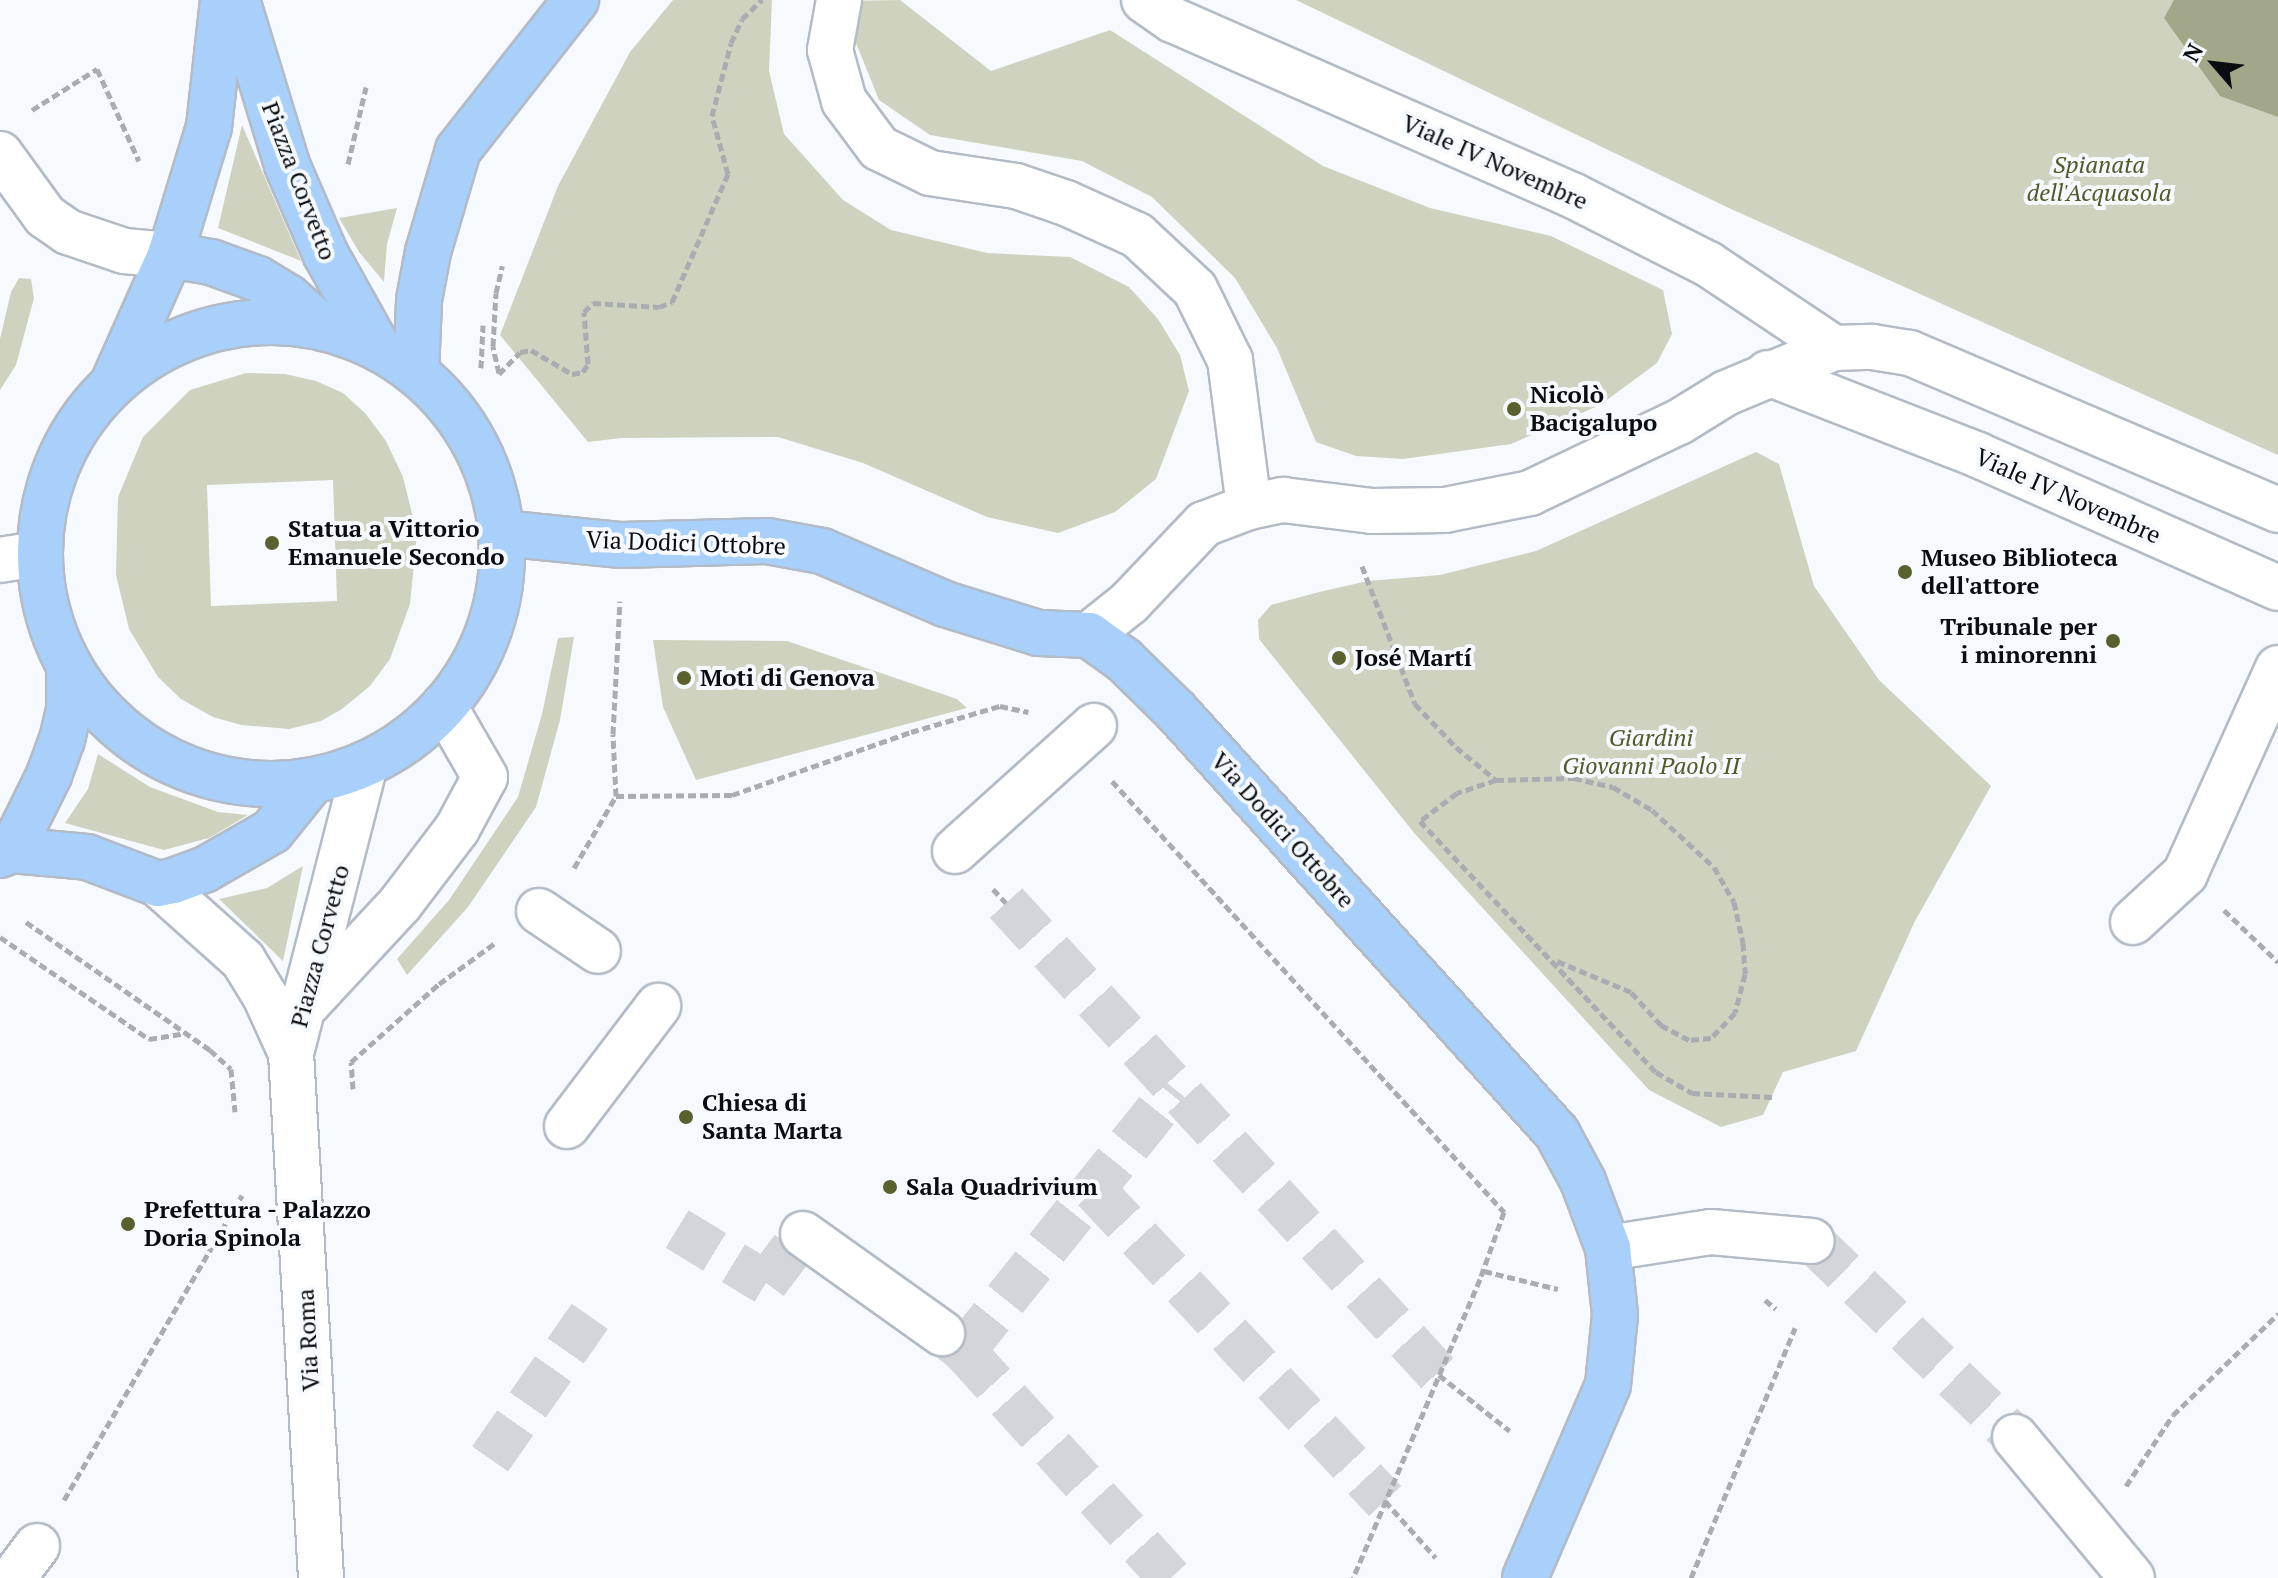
<!DOCTYPE html>
<meta charset="utf-8">
<style>
body{margin:0}
#map{position:relative;width:2278px;height:1578px;overflow:hidden;background:#f6faff;font-family:"PT Serif",serif}
div>[style]{position:absolute}
.green>*{inset:0;background:#cfd2be}
.water>*{inset:0;background:#a3a789}
.minor-tunnel>*{height:44px;margin-top:-22px;transform-origin:0;background:repeating-linear-gradient(90deg,#d2d6db 0 44px,transparent 0 66px)}
.path>*{height:5px;margin-top:-2.5px;transform-origin:0;background:repeating-linear-gradient(90deg,#a9acb1 0 8px,transparent 0 12px)}
.roads{filter:drop-shadow(2px 0 #b2bbc6) drop-shadow(-2px 0 #b2bbc6) drop-shadow(0 2px #b2bbc6) drop-shadow(0 -2px #b2bbc6)}
.minor>*{height:44px;margin:-22px;padding:0 22px;transform-origin:22px;border-radius:22px;background:#fff}
.major>*{height:44px;margin:-22px;padding:0 22px;transform-origin:22px;border-radius:22px;background:#a8d0fb}
.major>.ring{margin:-22px;padding:0;box-sizing:content-box;background:none;border:44px solid #a8d0fb;border-radius:50%}
.dots>*{width:22px;height:22px;translate:-50% -50%;box-sizing:border-box;border:4px solid #f6faff;border-radius:50%}
span{translate:-50% -50%;white-space:nowrap;text-align:center;line-height:1.15;-webkit-text-stroke:8px #f6faff;paint-order:stroke}
.street-label{font-size:24px;color:#090c10}
.park-label{font-size:24px;color:#535927;font-style:italic}
.poi-label{font-size:24px;color:#090c10;font-weight:700}
.left{translate:0 -50%;text-align:left}
.right{translate:-100% -50%;text-align:right}
.north{position:absolute;left:2174px;top:24px;width:80px;height:80px;-webkit-text-stroke:6px #f6faff;paint-order:stroke;rotate:298deg;font-size:22px;font-weight:700;line-height:32px;text-align:center;color:#090c10}
.north::after{content:'';display:block;margin:auto;width:28px;height:36px;background:#090c10;clip-path:polygon(50% 0,100% 100%,50% 72%,0 100%)}
</style>
<div id="map">
<div class="green">
<i style="clip-path:polygon(673px 0,772px 0,769px 71px,784px 134px,843px 200px,891px 230px,987px 253px,1070px 257px,1129px 287px,1158px 319px,1180px 355px,1189px 391px,1156px 479px,1115px 512px,1058px 533px,987px 517px,863px 463px,778px 437px,621px 438px,588px 442px,500px 335px,558px 186px,630px 52px)"></i>
<i style="clip-path:polygon(900px 0,991px 71px,1110px 30px,1323px 166px,1430px 208px,1551px 236px,1663px 290px,1672px 334px,1657px 363px,1600px 405px,1511px 444px,1403px 459px,1356px 456px,1316px 442px,1277px 348px,1235px 278px,1152px 197px,1082px 161px,930px 135px,879px 100px,839px 1px)"></i>
<i style="clip-path:polygon(1296px 0,2278px 0,2278px 455px,1731px 209px)"></i>
<i style="clip-path:polygon(242px 125px,301px 261px,218px 228px)"></i>
<i style="clip-path:polygon(397px 208px,387px 244px,384px 282px,359px 252px,339px 218px)"></i>
<i style="clip-path:polygon(19px 278px,31px 279px,34px 298px,16px 365px,0 390px,0 339px,11px 292px)"></i>
<i style="clip-path:polygon(evenodd,246px 373px,285px 374px,316px 381px,343px 393px,365px 413px,386px 441px,403px 477px,417px 534px,410px 604px,390px 659px,370px 686px,342px 709px,321px 721px,289px 729px,241px 725px,213px 717px,181px 699px,158px 677px,129px 629px,116px 575px,118px 497px,143px 437px,190px 390px,246px 373px,333px 480px,337px 601px,211px 606px,207px 485px,333px 480px)"></i>
<i style="clip-path:polygon(1756px 452px,1779px 464px,1814px 586px,1879px 680px,1991px 786px,1915px 921px,1856px 1051px,1783px 1072px,1763px 1115px,1721px 1127px,1649px 1090px,1415px 834px,1259px 639px,1258px 620px,1271px 605px,1319px 592px,1368px 581px,1440px 575px,1536px 551px)"></i>
<i style="clip-path:polygon(574px 637px,560px 720px,536px 807px,468px 907px,407px 975px,397px 959px,449px 900px,518px 797px,542px 714px,558px 638px)"></i>
<i style="clip-path:polygon(653px 640px,787px 641px,957px 699px,967px 708px,696px 780px,663px 707px)"></i>
<i style="clip-path:polygon(98px 754px,150px 787px,218px 812px,248px 815px,209px 838px,164px 850px,65px 823px,88px 789px)"></i>
<i style="clip-path:polygon(303px 866px,283px 961px,219px 899px,267px 888px)"></i>
</div>
<div class="water">
<i style="clip-path:polygon(2174px 0,2278px 0,2278px 117px,2220px 96px,2164px 18px)"></i>
</div>
<div class="minor-tunnel">
<i style="left:1006px;top:903px;width:641px;rotate:47.47deg"></i>
<i style="left:1094px;top:1190px;width:426px;rotate:46.9deg"></i>
<i style="left:677px;top:1229px;width:104px;rotate:31.2deg"></i>
<i style="left:766px;top:1283px;width:61px;rotate:-52.9deg"></i>
<i style="left:1812px;top:1241px;width:282px;rotate:44deg"></i>
<i style="left:943px;top:1334px;width:27px;rotate:39deg"></i>
<i style="left:964px;top:1351px;width:307px;rotate:47.8deg"></i>
<i style="left:964px;top:1351px;width:336px;rotate:-51.3deg"></i>
<i style="left:490px;top:1459px;width:174px;rotate:-55deg"></i>
</div>
<div class="path">
<i style="left:32px;top:110px;width:77px;rotate:-32.2deg"></i>
<i style="left:97px;top:69px;width:101px;rotate:65.5deg"></i>
<i style="left:348px;top:164px;width:79px;rotate:-76.8deg"></i>
<i style="left:481px;top:368px;width:43px;rotate:-87.3deg"></i>
<i style="left:499px;top:373px;width:28px;rotate:-103deg"></i>
<i style="left:493px;top:346px;width:53px;rotate:-86.8deg"></i>
<i style="left:496px;top:293px;width:28px;rotate:-77deg"></i>
<i style="left:499px;top:374px;width:30px;rotate:-46deg"></i>
<i style="left:520px;top:352px;width:11px;rotate:-10deg"></i>
<i style="left:531px;top:350px;width:48px;rotate:30.3deg"></i>
<i style="left:572px;top:374px;width:11px;rotate:-10deg"></i>
<i style="left:583px;top:372px;width:9px;rotate:-58deg"></i>
<i style="left:588px;top:364px;width:52px;rotate:-94.4deg"></i>
<i style="left:584px;top:312px;width:13px;rotate:-45deg"></i>
<i style="left:593px;top:303px;width:66px;rotate:3.5deg"></i>
<i style="left:659px;top:307px;width:14px;rotate:-21deg"></i>
<i style="left:672px;top:302px;width:140px;rotate:-66.4deg"></i>
<i style="left:728px;top:174px;width:60px;rotate:-105.4deg"></i>
<i style="left:712px;top:116px;width:75px;rotate:-75.4deg"></i>
<i style="left:731px;top:43px;width:26px;rotate:-65deg"></i>
<i style="left:742px;top:19px;width:28px;rotate:-44deg"></i>
<i style="left:1362px;top:566px;width:148px;rotate:69deg"></i>
<i style="left:1415px;top:704px;width:59px;rotate:46.4deg"></i>
<i style="left:1456px;top:747px;width:52px;rotate:39.5deg"></i>
<i style="left:1496px;top:780px;width:41px;rotate:161.6deg"></i>
<i style="left:1457px;top:793px;width:46px;rotate:142.9deg"></i>
<i style="left:1420px;top:821px;width:345px;rotate:46.8deg"></i>
<i style="left:1656px;top:1072px;width:42px;rotate:30.3deg"></i>
<i style="left:1692px;top:1093px;width:80px;rotate:2.9deg"></i>
<i style="left:1496px;top:780px;width:78px;rotate:-1.5deg"></i>
<i style="left:1574px;top:778px;width:40px;rotate:13deg"></i>
<i style="left:1613px;top:787px;width:45px;rotate:30.5deg"></i>
<i style="left:1652px;top:810px;width:84px;rotate:42.6deg"></i>
<i style="left:1714px;top:867px;width:40px;rotate:60.3deg"></i>
<i style="left:1734px;top:902px;width:42px;rotate:77.6deg"></i>
<i style="left:1743px;top:943px;width:31px;rotate:86deg"></i>
<i style="left:1745px;top:974px;width:40px;rotate:104.4deg"></i>
<i style="left:1735px;top:1013px;width:35px;rotate:134deg"></i>
<i style="left:1711px;top:1038px;width:22px;rotate:175deg"></i>
<i style="left:1689px;top:1040px;width:32px;rotate:-152deg"></i>
<i style="left:1661px;top:1025px;width:45px;rotate:-132.3deg"></i>
<i style="left:1631px;top:992px;width:80px;rotate:-157.3deg"></i>
<i style="left:1112px;top:781px;width:583px;rotate:47.71deg"></i>
<i style="left:1504px;top:1212px;width:71px;rotate:109.7deg"></i>
<i style="left:1480px;top:1279px;width:325px;rotate:113deg"></i>
<i style="left:616px;top:796px;width:116px;rotate:-0.5deg"></i>
<i style="left:732px;top:795px;width:190px;rotate:-19.4deg"></i>
<i style="left:911px;top:732px;width:93px;rotate:-16.3deg"></i>
<i style="left:1000px;top:706px;width:29px;rotate:12deg"></i>
<i style="left:616px;top:796px;width:62px;rotate:-92.8deg"></i>
<i style="left:613px;top:734px;width:133px;rotate:-87deg"></i>
<i style="left:574px;top:868px;width:83px;rotate:-59.7deg"></i>
<i style="left:993px;top:889px;width:19px;rotate:47deg"></i>
<i style="left:2224px;top:910px;width:75px;rotate:43.9deg"></i>
<i style="left:26px;top:922px;width:224px;rotate:34.8deg"></i>
<i style="left:210px;top:1050px;width:28px;rotate:42deg"></i>
<i style="left:231px;top:1069px;width:43px;rotate:84.7deg"></i>
<i style="left:0;top:937px;width:181px;rotate:34.4deg"></i>
<i style="left:149px;top:1039px;width:38px;rotate:-9deg"></i>
<i style="left:353px;top:1089px;width:27px;rotate:-94deg"></i>
<i style="left:351px;top:1062px;width:118px;rotate:-41.6deg"></i>
<i style="left:439px;top:984px;width:69px;rotate:-36.2deg"></i>
<i style="left:1484px;top:1271px;width:76px;rotate:13.7deg"></i>
<i style="left:1765px;top:1300px;width:14px;rotate:39deg"></i>
<i style="left:1439px;top:1375px;width:90px;rotate:38.3deg"></i>
<i style="left:2126px;top:1486px;width:85px;rotate:-56.5deg"></i>
<i style="left:2173px;top:1415px;width:146px;rotate:-43.9deg"></i>
<i style="left:64px;top:1500px;width:353px;rotate:-59.7deg"></i>
<i style="left:1385px;top:1501px;width:76px;rotate:48.2deg"></i>
<i style="left:1691px;top:1578px;width:271px;rotate:-67.4deg"></i>
</div>
<div class="roads">
<div class="minor">
<i style="left:839px;top:0;width:51px;rotate:100.2deg"></i>
<i style="left:830px;top:50px;width:53px;rotate:74.6deg"></i>
<i style="left:844px;top:101px;width:59px;rotate:53.3deg"></i>
<i style="left:879px;top:148px;width:57px;rotate:26.1deg"></i>
<i style="left:930px;top:173px;width:87px;rotate:8.6deg"></i>
<i style="left:1016px;top:186px;width:53px;rotate:18.8deg"></i>
<i style="left:1066px;top:203px;width:78px;rotate:24.3deg"></i>
<i style="left:1137px;top:235px;width:79px;rotate:43deg"></i>
<i style="left:1195px;top:289px;width:79px;rotate:63.8deg"></i>
<i style="left:1230px;top:360px;width:148px;rotate:82.6deg"></i>
<i style="left:1144px;top:0;width:35px;rotate:35deg"></i>
<i style="left:1173px;top:20px;width:438px;rotate:23.7deg"></i>
<i style="left:1574px;top:196px;width:150px;rotate:26.9deg"></i>
<i style="left:1708px;top:264px;width:151px;rotate:33.7deg"></i>
<i style="left:0;top:154px;width:77px;rotate:54deg"></i>
<i style="left:45px;top:216px;width:28px;rotate:35deg"></i>
<i style="left:68px;top:232px;width:59px;rotate:18.7deg"></i>
<i style="left:124px;top:251px;width:46px;rotate:5deg"></i>
<i style="left:1768px;top:373px;width:225px;rotate:21.3deg"></i>
<i style="left:1978px;top:455px;width:328px;rotate:23.9deg"></i>
<i style="left:0;top:560px;width:39px;rotate:-9deg"></i>
<i style="left:1089px;top:635px;width:51px;rotate:-38.7deg"></i>
<i style="left:1129px;top:603px;width:109px;rotate:-46.5deg"></i>
<i style="left:1204px;top:524px;width:48px;rotate:-20.7deg"></i>
<i style="left:1249px;top:507px;width:35px;rotate:-12deg"></i>
<i style="left:1283px;top:500px;width:90px;rotate:7deg"></i>
<i style="left:1372px;top:511px;width:73px;rotate:-0.8deg"></i>
<i style="left:1445px;top:510px;width:87px;rotate:-11.3deg"></i>
<i style="left:1530px;top:493px;width:165px;rotate:-25.5deg"></i>
<i style="left:1679px;top:422px;width:55px;rotate:-31.7deg"></i>
<i style="left:1726px;top:393px;width:117px;rotate:-22.6deg"></i>
<i style="left:1834px;top:348px;width:38px;rotate:-2deg"></i>
<i style="left:1872px;top:347px;width:38px;rotate:9deg"></i>
<i style="left:1910px;top:353px;width:400px;rotate:23.1deg"></i>
<i style="left:955px;top:851px;width:187px;rotate:-42deg"></i>
<i style="left:158px;top:884px;width:114px;rotate:41.8deg"></i>
<i style="left:243px;top:960px;width:42px;rotate:58.6deg"></i>
<i style="left:265px;top:996px;width:63px;rotate:65.5deg"></i>
<i style="left:539px;top:911px;width:71px;rotate:34.1deg"></i>
<i style="left:2133px;top:922px;width:71px;rotate:-42.7deg"></i>
<i style="left:2185px;top:874px;width:226px;rotate:-65.7deg"></i>
<i style="left:308px;top:1003px;width:135px;rotate:-47.1deg"></i>
<i style="left:400px;top:904px;width:94px;rotate:-52.8deg"></i>
<i style="left:457px;top:829px;width:59px;rotate:-61.7deg"></i>
<i style="left:485px;top:777px;width:82px;rotate:-120deg"></i>
<i style="left:567px;top:1126px;width:151px;rotate:-52.8deg"></i>
<i style="left:803px;top:1234px;width:171px;rotate:35.5deg"></i>
<i style="left:1608px;top:1248px;width:104px;rotate:-8.8deg"></i>
<i style="left:1711px;top:1232px;width:101px;rotate:5.1deg"></i>
<i style="left:2015px;top:1437px;width:183px;rotate:50.3deg"></i>
<i style="left:13px;top:1578px;width:40px;rotate:-53deg"></i>
<i style="left:321px;top:1578px;width:526px;rotate:-93.27deg"></i>
<i style="left:291px;top:1053px;width:298px;rotate:-75.6deg"></i>
</div>
<div class="major">
<i style="left:237px;top:0;width:172px;rotate:73.1deg"></i>
<i style="left:287px;top:165px;width:98px;rotate:66.6deg"></i>
<i style="left:326px;top:255px;width:107px;rotate:60.8deg"></i>
<i style="left:170px;top:255px;width:42px;rotate:9.7deg"></i>
<i style="left:211px;top:262px;width:50px;rotate:19.9deg"></i>
<i style="left:258px;top:279px;width:35px;rotate:31deg"></i>
<i style="left:288px;top:297px;width:47px;rotate:41.5deg"></i>
<i class="ring" style="left:40px;top:322px;width:418px;height:418px"></i>
<i style="left:416px;top:373px;width:73px;rotate:-87.6deg"></i>
<i style="left:419px;top:300px;width:49px;rotate:-79.4deg"></i>
<i style="left:428px;top:252px;width:106px;rotate:-73.6deg"></i>
<i style="left:458px;top:150px;width:191px;rotate:-51.8deg"></i>
<i style="left:114px;top:381px;width:138px;rotate:-66deg"></i>
<i style="left:170px;top:255px;width:134px;rotate:-73.1deg"></i>
<i style="left:209px;top:127px;width:128px;rotate:-83.7deg"></i>
<i style="left:501px;top:533px;width:121px;rotate:5.7deg"></i>
<i style="left:621px;top:545px;width:146px;rotate:-1.6deg"></i>
<i style="left:767px;top:541px;width:56px;rotate:10.3deg"></i>
<i style="left:822px;top:551px;width:134px;rotate:23.3deg"></i>
<i style="left:945px;top:604px;width:97px;rotate:17.3deg"></i>
<i style="left:1038px;top:633px;width:51px;rotate:2.2deg"></i>
<i style="left:1089px;top:635px;width:43px;rotate:35.5deg"></i>
<i style="left:1124px;top:660px;width:73px;rotate:44.4deg"></i>
<i style="left:1176px;top:711px;width:569px;rotate:47.92deg"></i>
<i style="left:1557px;top:1133px;width:55px;rotate:61.6deg"></i>
<i style="left:1583px;top:1181px;width:72px;rotate:69.5deg"></i>
<i style="left:1608px;top:1248px;width:67px;rotate:84deg"></i>
<i style="left:1615px;top:1315px;width:70px;rotate:95.7deg"></i>
<i style="left:1608px;top:1385px;width:210px;rotate:113.3deg"></i>
<i style="left:12px;top:850px;width:84px;rotate:-63.7deg"></i>
<i style="left:49px;top:775px;width:37px;rotate:-70deg"></i>
<i style="left:62px;top:740px;width:31px;rotate:-77deg"></i>
<i style="left:69px;top:710px;width:43px;rotate:-90deg"></i>
<i style="left:0;top:855px;width:13px;rotate:-23deg"></i>
<i style="left:12px;top:850px;width:75px;rotate:5.3deg"></i>
<i style="left:87px;top:857px;width:76px;rotate:20.8deg"></i>
<i style="left:158px;top:884px;width:15px;rotate:-11deg"></i>
<i style="left:173px;top:881px;width:33px;rotate:-20deg"></i>
<i style="left:204px;top:870px;width:78px;rotate:-29.8deg"></i>
<i style="left:272px;top:831px;width:65px;rotate:-51.2deg"></i>
</div>
</div>
<div class="dots">
<i style="left:1514px;top:409px;background:#5a602e"></i>
<i style="left:272px;top:543px;background:#5a602e"></i>
<i style="left:1905px;top:572px;background:#5a602e"></i>
<i style="left:2113px;top:641px;background:#5a602e"></i>
<i style="left:1339px;top:658px;background:#5a602e"></i>
<i style="left:684px;top:678px;background:#5a602e"></i>
<i style="left:686px;top:1117px;background:#5a602e"></i>
<i style="left:890px;top:1187px;background:#5a602e"></i>
<i style="left:128px;top:1224px;background:#5a602e"></i>
</div>
<div class="street-label">
<span style="left:1495px;top:162px;rotate:24deg">Viale IV Novembre</span>
<span style="left:299px;top:181px;rotate:69deg">Piazza Corvetto</span>
<span style="left:2068px;top:496px;rotate:24deg">Viale IV Novembre</span>
<span style="left:686px;top:543px;rotate:2deg">Via Dodici Ottobre</span>
<span style="left:1283px;top:830px;rotate:48deg">Via Dodici Ottobre</span>
<span style="left:320px;top:946px;rotate:-75deg">Piazza Corvetto</span>
<span style="left:308px;top:1340px;rotate:-93deg">Via Roma</span>
</div>
<div class="park-label">
<span style="left:2099px;top:179px">Spianata<br>dell'Acquasola</span>
<span style="left:1651px;top:752px">Giardini<br>Giovanni Paolo II</span>
</div>
<div class="poi-label">
<span class="left" style="left:1530px;top:409px">Nicolò<br>Bacigalupo</span>
<span class="left" style="left:288px;top:543px">Statua a Vittorio<br>Emanuele Secondo</span>
<span class="left" style="left:1921px;top:572px">Museo Biblioteca<br>dell'attore</span>
<span class="right" style="left:2097px;top:641px">Tribunale per<br>i minorenni</span>
<span class="left" style="left:1355px;top:658px">José Martí</span>
<span class="left" style="left:700px;top:678px">Moti di Genova</span>
<span class="left" style="left:702px;top:1117px">Chiesa di<br>Santa Marta</span>
<span class="left" style="left:906px;top:1187px">Sala Quadrivium</span>
<span class="left" style="left:144px;top:1224px">Prefettura - Palazzo<br>Doria Spinola</span>
</div>
<div class="north">N</div>
</div>
